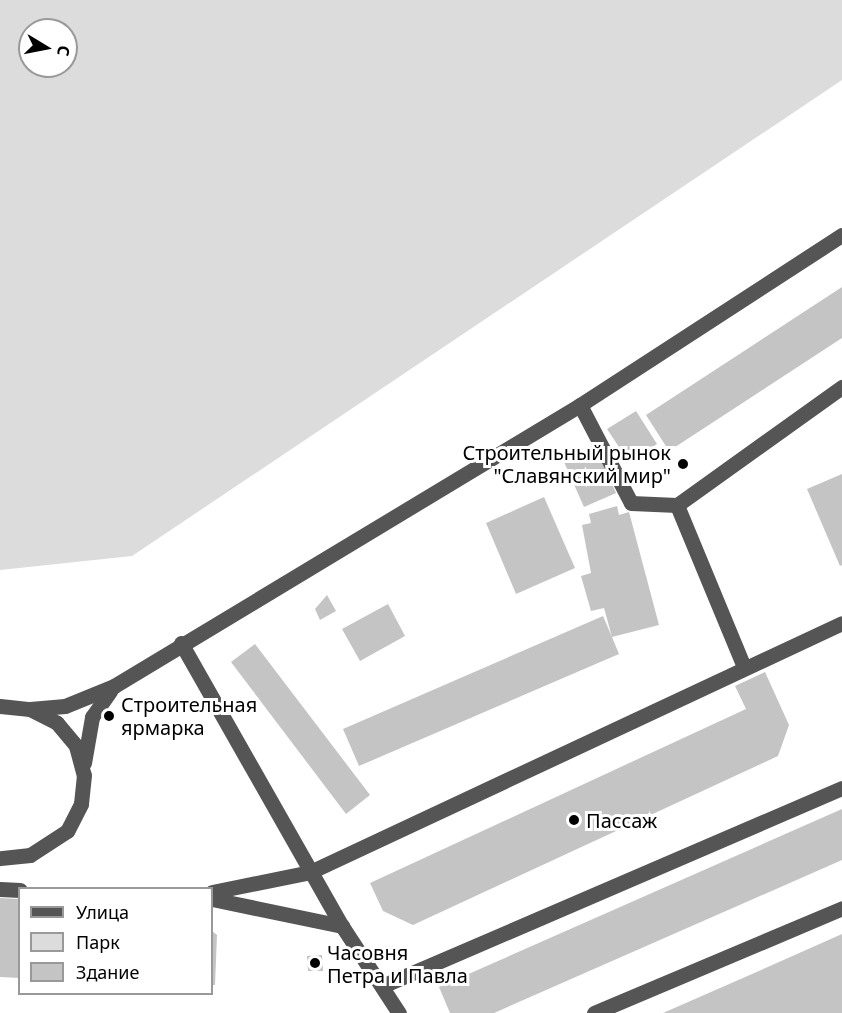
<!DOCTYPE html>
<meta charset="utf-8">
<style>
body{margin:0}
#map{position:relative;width:842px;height:1013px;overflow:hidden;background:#fff;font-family:"Noto Sans",sans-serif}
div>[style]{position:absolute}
.green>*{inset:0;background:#dcdcdc}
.building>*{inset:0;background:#c4c4c4}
.minor>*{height:15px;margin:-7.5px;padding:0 7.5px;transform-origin:7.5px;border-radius:7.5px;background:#555}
.dots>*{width:16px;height:16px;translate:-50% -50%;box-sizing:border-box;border:3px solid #fff;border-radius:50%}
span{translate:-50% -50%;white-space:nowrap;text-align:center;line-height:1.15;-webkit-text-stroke:6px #fff;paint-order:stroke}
.poi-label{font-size:20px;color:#000}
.right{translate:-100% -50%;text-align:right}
.left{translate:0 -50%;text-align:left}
.legend{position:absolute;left:18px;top:887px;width:195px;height:108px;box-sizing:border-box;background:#fff;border:2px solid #999;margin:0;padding:8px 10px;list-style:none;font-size:18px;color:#000}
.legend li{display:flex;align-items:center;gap:12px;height:30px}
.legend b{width:30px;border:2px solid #999}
.north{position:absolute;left:18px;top:18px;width:60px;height:60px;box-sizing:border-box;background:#fff;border:2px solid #999;border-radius:50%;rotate:100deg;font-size:16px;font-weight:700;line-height:24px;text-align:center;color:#000}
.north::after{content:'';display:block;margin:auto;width:21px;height:27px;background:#000;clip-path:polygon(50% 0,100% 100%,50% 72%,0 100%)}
</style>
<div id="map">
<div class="green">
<i style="clip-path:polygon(evenodd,0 0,842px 0,842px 80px,132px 556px,0 570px,0 0,30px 30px,66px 30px,66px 66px,30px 66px,30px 30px)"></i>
</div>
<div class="building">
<i style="clip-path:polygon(842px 287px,842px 338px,669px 451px,646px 415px)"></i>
<i style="clip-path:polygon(636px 411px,657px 444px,629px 462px,607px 429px)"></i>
<i style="clip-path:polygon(596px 448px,616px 493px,584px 507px,564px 462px)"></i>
<i style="clip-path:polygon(842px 474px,842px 565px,840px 566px,807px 489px)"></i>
<i style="clip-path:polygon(544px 497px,575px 568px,516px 594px,486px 523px)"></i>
<i style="clip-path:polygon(617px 506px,619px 515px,629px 512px,659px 625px,612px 637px,619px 654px,359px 766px,343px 729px,603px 616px,612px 637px,604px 608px,591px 611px,581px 576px,591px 573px,582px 525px,591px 523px,589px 514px)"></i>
<i style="clip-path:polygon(327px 595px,336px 611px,320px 620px,315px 609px)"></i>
<i style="clip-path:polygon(388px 604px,405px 636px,360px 661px,342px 629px)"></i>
<i style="clip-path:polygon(255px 644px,370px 795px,346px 814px,231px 662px)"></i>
<i style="clip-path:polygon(765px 672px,789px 725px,778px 756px,413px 925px,383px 911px,370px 883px,746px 709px,735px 686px)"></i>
<i style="clip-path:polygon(842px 809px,842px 860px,494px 1013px,450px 1013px,439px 987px)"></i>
<i style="clip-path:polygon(0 898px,20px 899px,20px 978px,0 977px)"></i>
<i style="clip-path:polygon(212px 931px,217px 935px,215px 985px,212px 985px)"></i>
<i style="clip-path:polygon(842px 934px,842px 1013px,663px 1013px,770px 966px)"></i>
<i style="clip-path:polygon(322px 955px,323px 971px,308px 971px,307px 956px)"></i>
</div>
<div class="minor">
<i style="left:580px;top:405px;width:110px;rotate:62.5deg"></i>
<i style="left:631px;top:503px;width:46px;rotate:2.5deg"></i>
<i style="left:181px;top:643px;width:326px;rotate:60.4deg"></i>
<i style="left:342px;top:926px;width:104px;rotate:56.8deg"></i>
<i style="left:744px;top:667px;width:175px;rotate:-112.5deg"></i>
<i style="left:677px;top:505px;width:203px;rotate:-35.6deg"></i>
<i style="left:0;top:706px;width:30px;rotate:6deg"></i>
<i style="left:30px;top:709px;width:30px;rotate:27deg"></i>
<i style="left:57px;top:723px;width:30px;rotate:50deg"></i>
<i style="left:76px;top:746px;width:30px;rotate:75deg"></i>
<i style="left:84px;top:775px;width:29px;rotate:96deg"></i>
<i style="left:81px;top:804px;width:30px;rotate:117deg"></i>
<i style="left:67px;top:831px;width:44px;rotate:147deg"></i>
<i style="left:30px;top:855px;width:30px;rotate:174deg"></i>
<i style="left:30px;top:709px;width:35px;rotate:-5deg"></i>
<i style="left:65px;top:706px;width:53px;rotate:-22.2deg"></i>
<i style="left:114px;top:686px;width:544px;rotate:-31.09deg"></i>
<i style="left:580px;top:405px;width:312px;rotate:-33deg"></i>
<i style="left:84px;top:763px;width:47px;rotate:-80.1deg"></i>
<i style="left:92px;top:717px;width:32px;rotate:-55deg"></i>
<i style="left:0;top:889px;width:20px;rotate:3deg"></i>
<i style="left:212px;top:892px;width:100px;rotate:-11.5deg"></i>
<i style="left:310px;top:872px;width:587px;rotate:-25.08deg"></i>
<i style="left:212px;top:899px;width:133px;rotate:11.7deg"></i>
<i style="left:382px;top:986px;width:501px;rotate:-23.29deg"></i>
<i style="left:594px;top:1013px;width:269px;rotate:-22.9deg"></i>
</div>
<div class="dots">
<i style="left:683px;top:464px;background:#000"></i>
<i style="left:109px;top:716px;background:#000"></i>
<i style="left:574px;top:820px;background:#000"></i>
<i style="left:315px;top:963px;background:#000"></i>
</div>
<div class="poi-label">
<span class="right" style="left:671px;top:464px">Строительный рынок<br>"Славянский мир"</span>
<span class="left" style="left:121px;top:716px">Строительная<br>ярмарка</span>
<span class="left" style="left:586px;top:820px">Пассаж</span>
<span class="left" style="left:327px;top:964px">Часовня<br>Петра и Павла</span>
</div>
<ul class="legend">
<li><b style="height:8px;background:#555"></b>Улица</li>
<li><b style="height:16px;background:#dcdcdc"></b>Парк</li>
<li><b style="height:16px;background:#c4c4c4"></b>Здание</li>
</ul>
<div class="north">С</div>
</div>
